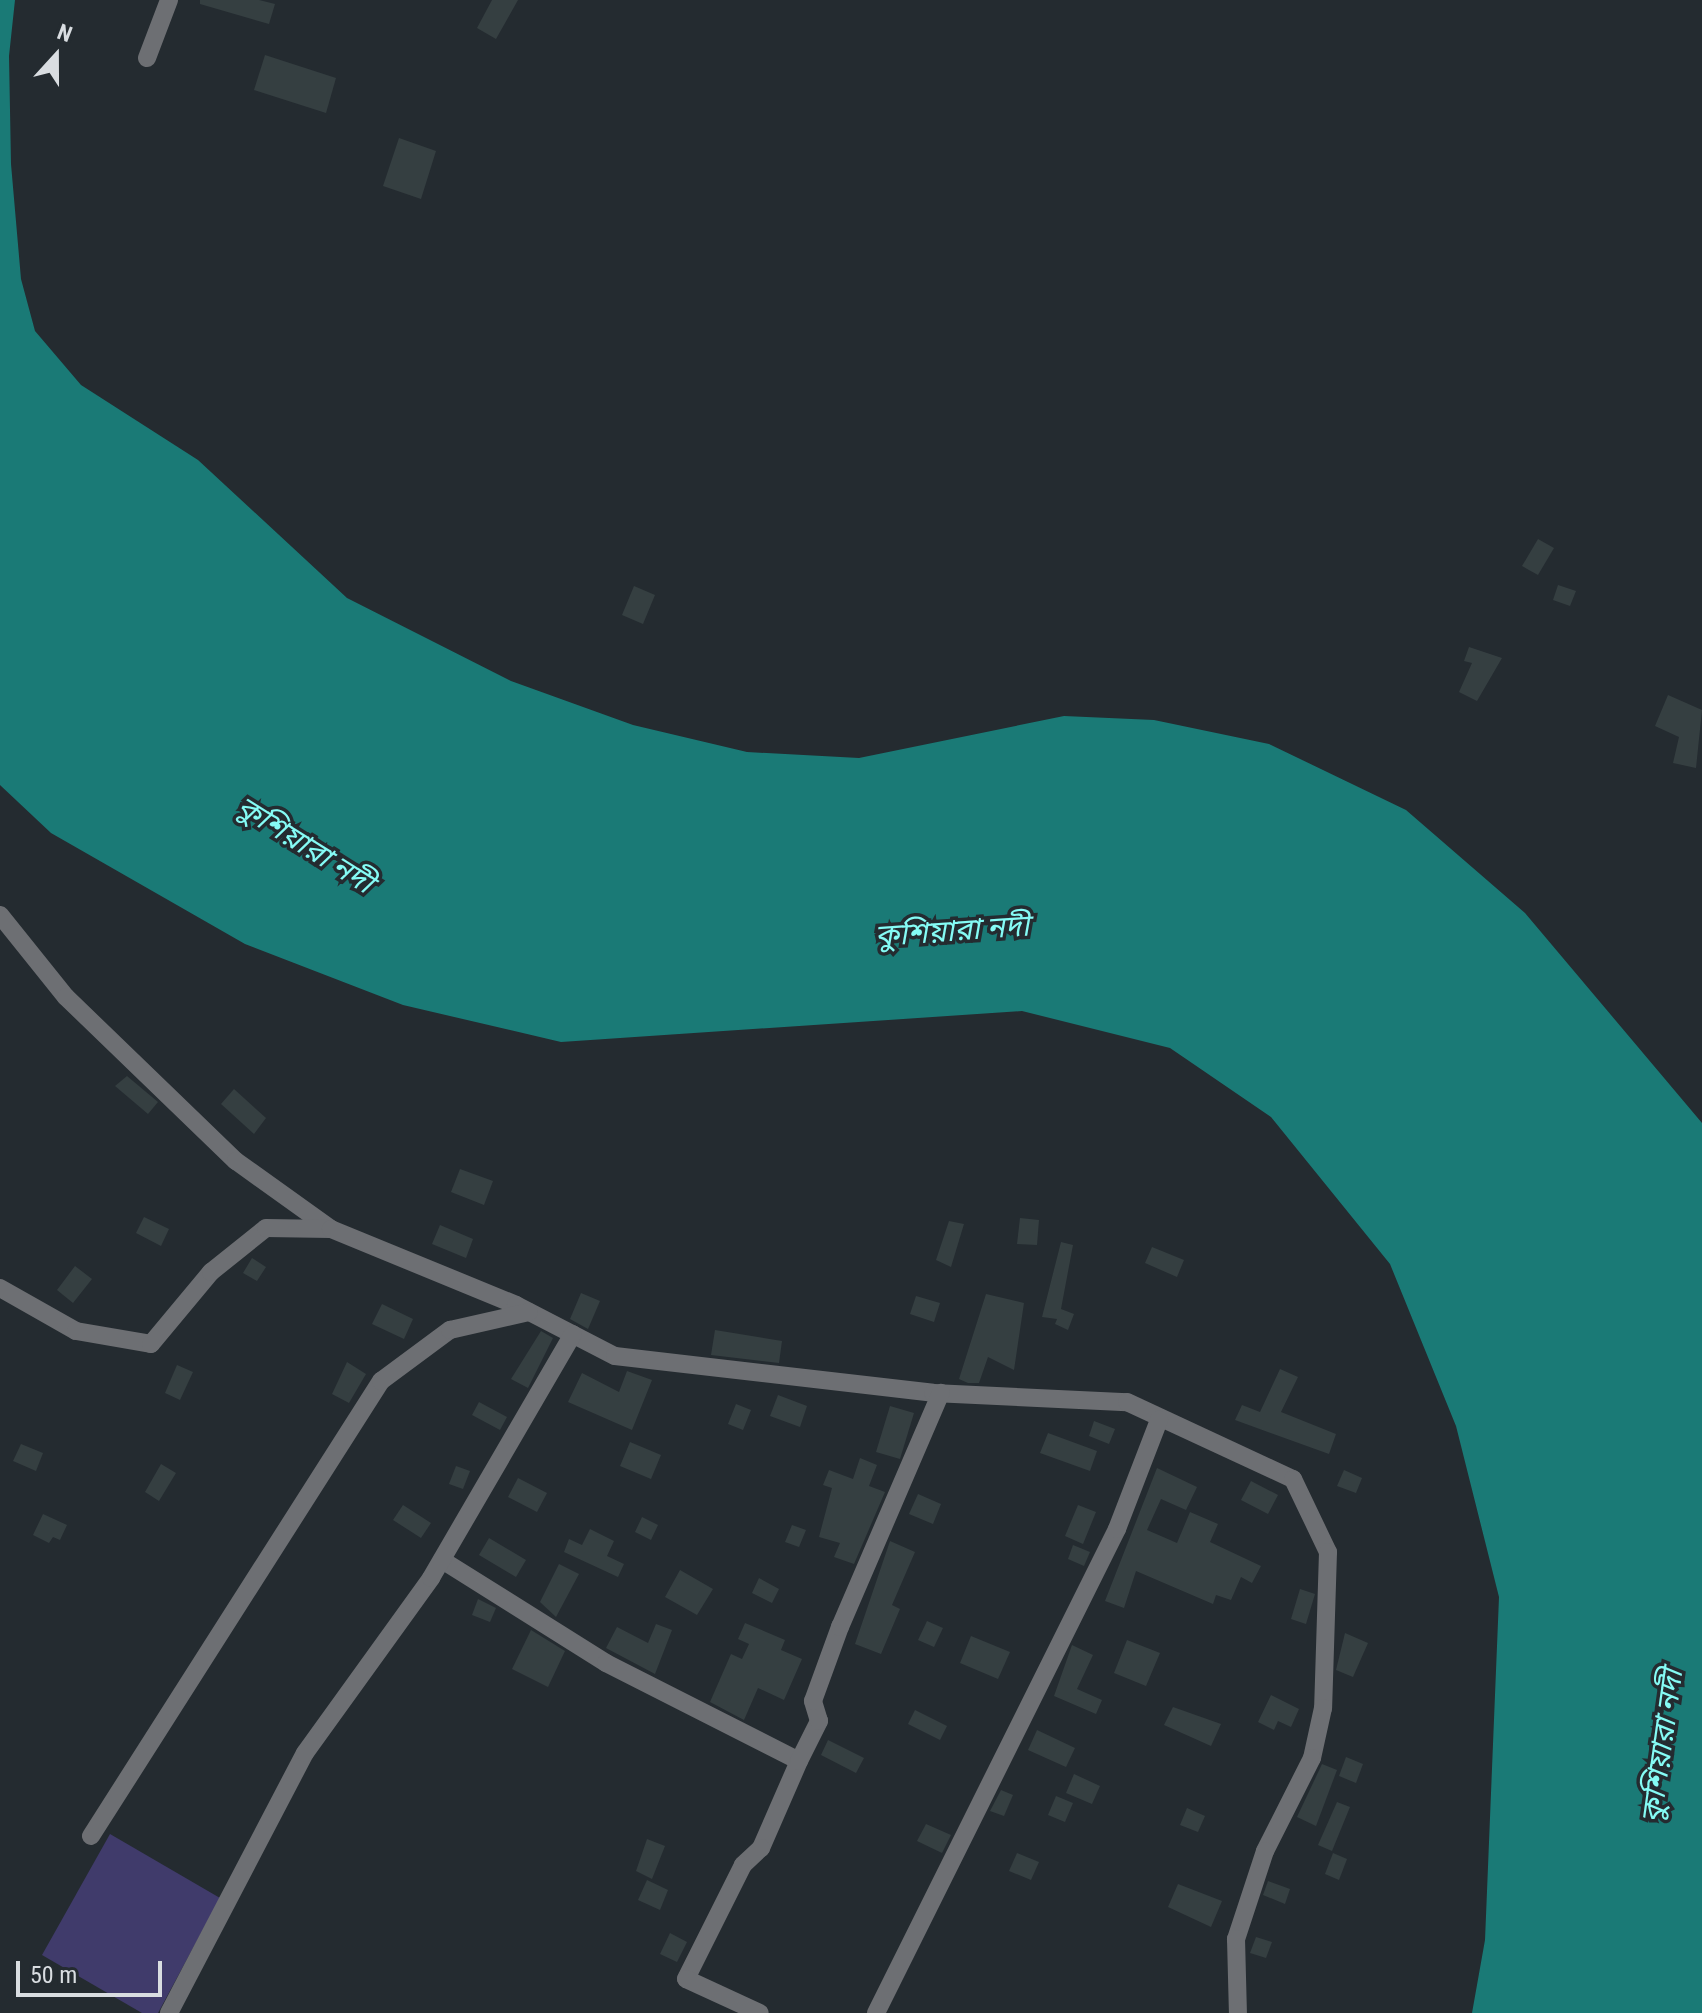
<!DOCTYPE html>
<meta charset="utf-8">
<style>
body{margin:0}
#map{position:relative;width:1702px;height:2013px;overflow:hidden;background:#242b30;font-family:"Roboto Condensed","Noto Sans Bengali",sans-serif}
div>[style]{position:absolute}
.green>*{inset:0;background:#403b6b}
.water>*{inset:0;background:#1a7a76}
.building>*{inset:0;background:#353f41}
.minor>*{height:18px;margin:-9px;padding:0 9px;transform-origin:9px;border-radius:9px;background:#6d6f73}
span{translate:-50% -50%;white-space:nowrap;text-align:center;line-height:1.15;-webkit-text-stroke:7px #242b30;paint-order:stroke}
.water-label{font-size:30px;color:#85fbf5;font-style:italic}
.north{position:absolute;left:16px;top:16px;width:80px;height:80px;-webkit-text-stroke:6px #242b30;paint-order:stroke;rotate:21deg;font-size:22px;font-weight:700;line-height:32px;text-align:center;color:#d9dde1}
.north::after{content:'';display:block;margin:auto;width:28px;height:36px;background:#d9dde1;clip-path:polygon(50% 0,100% 100%,50% 72%,0 100%)}
.scale{position:absolute;left:16px;top:1961px;width:146px;height:36px;box-sizing:border-box;border:4px solid #d9dde1;border-top:0;padding-left:10px;font-size:24px;line-height:28px;white-space:nowrap;color:#d9dde1;-webkit-text-stroke:6px #242b30;paint-order:stroke}
</style>
<div id="map">
<div class="green">
<i style="clip-path:polygon(110px 1834px,220px 1898px,158px 2013px,142px 2013px,42px 1955px)"></i>
</div>
<div class="water">
<i style="clip-path:polygon(0 0,15px 0,9px 56px,11px 164px,21px 279px,35px 331px,81px 385px,198px 460px,347px 598px,511px 681px,633px 725px,747px 752px,859px 758px,1064px 716px,1154px 720px,1269px 744px,1406px 810px,1525px 913px,1702px 1123px,1702px 2013px,1472px 2013px,1485px 1940px,1499px 1597px,1456px 1426px,1390px 1264px,1271px 1117px,1170px 1048px,1022px 1011px,561px 1042px,403px 1005px,245px 944px,51px 833px,0 785px)"></i>
</div>
<div class="building">
<i style="clip-path:polygon(200px 0,259px 0,275px 4px,269px 24px,200px 4px)"></i>
<i style="clip-path:polygon(492px 0,518px 0,496px 39px,477px 28px)"></i>
<i style="clip-path:polygon(265px 55px,336px 78px,326px 113px,254px 90px)"></i>
<i style="clip-path:polygon(399px 138px,436px 151px,421px 199px,383px 186px)"></i>
<i style="clip-path:polygon(1538px 539px,1554px 548px,1538px 575px,1522px 566px)"></i>
<i style="clip-path:polygon(1558px 585px,1576px 591px,1570px 606px,1553px 600px)"></i>
<i style="clip-path:polygon(634px 586px,655px 595px,643px 624px,622px 615px)"></i>
<i style="clip-path:polygon(1469px 647px,1502px 658px,1477px 701px,1459px 692px,1472px 663px,1464px 661px)"></i>
<i style="clip-path:polygon(1668px 695px,1702px 710px,1696px 768px,1673px 763px,1679px 737px,1655px 726px)"></i>
<i style="clip-path:polygon(127px 1076px,158px 1102px,148px 1114px,115px 1086px)"></i>
<i style="clip-path:polygon(234px 1089px,266px 1118px,254px 1134px,221px 1104px)"></i>
<i style="clip-path:polygon(460px 1169px,493px 1181px,484px 1205px,451px 1192px)"></i>
<i style="clip-path:polygon(144px 1217px,169px 1229px,161px 1246px,136px 1233px)"></i>
<i style="clip-path:polygon(1020px 1218px,1039px 1220px,1037px 1245px,1017px 1244px)"></i>
<i style="clip-path:polygon(949px 1221px,964px 1224px,951px 1267px,936px 1260px)"></i>
<i style="clip-path:polygon(440px 1225px,473px 1239px,466px 1258px,432px 1244px)"></i>
<i style="clip-path:polygon(1061px 1242px,1073px 1245px,1061px 1309px,1074px 1314px,1068px 1330px,1055px 1324px,1057px 1319px,1042px 1317px)"></i>
<i style="clip-path:polygon(1152px 1247px,1184px 1260px,1177px 1277px,1145px 1263px)"></i>
<i style="clip-path:polygon(252px 1258px,266px 1267px,257px 1281px,243px 1273px)"></i>
<i style="clip-path:polygon(75px 1266px,92px 1279px,73px 1303px,57px 1290px)"></i>
<i style="clip-path:polygon(581px 1293px,600px 1301px,588px 1329px,570px 1319px)"></i>
<i style="clip-path:polygon(986px 1294px,1024px 1303px,1014px 1370px,988px 1357px,979px 1383px,968px 1383px,959px 1379px)"></i>
<i style="clip-path:polygon(916px 1296px,940px 1303px,934px 1322px,910px 1314px)"></i>
<i style="clip-path:polygon(382px 1304px,413px 1319px,404px 1339px,372px 1324px)"></i>
<i style="clip-path:polygon(715px 1330px,782px 1341px,779px 1363px,711px 1355px)"></i>
<i style="clip-path:polygon(541px 1331px,553px 1338px,528px 1388px,511px 1379px)"></i>
<i style="clip-path:polygon(347px 1362px,366px 1374px,349px 1403px,332px 1394px)"></i>
<i style="clip-path:polygon(177px 1365px,193px 1372px,180px 1400px,165px 1393px)"></i>
<i style="clip-path:polygon(1280px 1369px,1298px 1377px,1281px 1412px,1336px 1434px,1329px 1454px,1235px 1420px,1242px 1405px,1260px 1412px)"></i>
<i style="clip-path:polygon(627px 1371px,652px 1380px,632px 1430px,568px 1402px,582px 1373px,619px 1392px)"></i>
<i style="clip-path:polygon(778px 1395px,807px 1406px,800px 1427px,770px 1416px)"></i>
<i style="clip-path:polygon(479px 1402px,507px 1417px,500px 1430px,472px 1415px)"></i>
<i style="clip-path:polygon(736px 1404px,751px 1410px,743px 1430px,728px 1424px)"></i>
<i style="clip-path:polygon(890px 1406px,914px 1413px,900px 1459px,876px 1452px)"></i>
<i style="clip-path:polygon(1094px 1421px,1115px 1429px,1109px 1444px,1089px 1436px)"></i>
<i style="clip-path:polygon(1048px 1433px,1097px 1451px,1090px 1471px,1040px 1453px)"></i>
<i style="clip-path:polygon(630px 1442px,661px 1455px,651px 1479px,620px 1466px)"></i>
<i style="clip-path:polygon(21px 1444px,43px 1453px,36px 1471px,13px 1461px)"></i>
<i style="clip-path:polygon(860px 1458px,877px 1465px,869px 1486px,885px 1492px,854px 1564px,834px 1557px,840px 1543px,819px 1537px,832px 1488px,823px 1485px,829px 1470px,853px 1479px)"></i>
<i style="clip-path:polygon(161px 1464px,176px 1473px,159px 1501px,145px 1492px)"></i>
<i style="clip-path:polygon(456px 1466px,470px 1471px,463px 1489px,449px 1484px)"></i>
<i style="clip-path:polygon(1157px 1468px,1197px 1487px,1186px 1510px,1161px 1499px,1147px 1530px,1177px 1543px,1190px 1512px,1218px 1524px,1210px 1542px,1261px 1566px,1252px 1583px,1241px 1577px,1231px 1600px,1216px 1595px,1213px 1604px,1136px 1571px,1124px 1608px,1105px 1601px)"></i>
<i style="clip-path:polygon(1344px 1470px,1362px 1478px,1356px 1493px,1337px 1486px)"></i>
<i style="clip-path:polygon(518px 1478px,547px 1493px,537px 1512px,508px 1497px)"></i>
<i style="clip-path:polygon(1251px 1481px,1278px 1495px,1268px 1514px,1241px 1500px)"></i>
<i style="clip-path:polygon(918px 1494px,941px 1504px,933px 1524px,909px 1514px)"></i>
<i style="clip-path:polygon(403px 1505px,431px 1523px,421px 1538px,393px 1520px)"></i>
<i style="clip-path:polygon(1078px 1505px,1096px 1512px,1083px 1544px,1065px 1536px)"></i>
<i style="clip-path:polygon(43px 1514px,67px 1525px,60px 1540px,53px 1537px,49px 1543px,33px 1535px)"></i>
<i style="clip-path:polygon(642px 1517px,658px 1525px,651px 1540px,635px 1532px)"></i>
<i style="clip-path:polygon(792px 1525px,806px 1530px,799px 1547px,785px 1542px)"></i>
<i style="clip-path:polygon(590px 1529px,614px 1541px,607px 1556px,624px 1564px,618px 1577px,564px 1552px,569px 1539px,582px 1545px)"></i>
<i style="clip-path:polygon(489px 1538px,526px 1560px,516px 1577px,479px 1555px)"></i>
<i style="clip-path:polygon(890px 1541px,915px 1552px,892px 1605px,900px 1609px,881px 1654px,855px 1644px)"></i>
<i style="clip-path:polygon(1073px 1545px,1090px 1552px,1084px 1566px,1068px 1559px)"></i>
<i style="clip-path:polygon(559px 1564px,579px 1574px,556px 1617px,540px 1602px)"></i>
<i style="clip-path:polygon(680px 1570px,713px 1589px,697px 1615px,665px 1597px)"></i>
<i style="clip-path:polygon(759px 1578px,779px 1589px,772px 1603px,752px 1593px)"></i>
<i style="clip-path:polygon(1300px 1589px,1315px 1594px,1306px 1624px,1291px 1619px)"></i>
<i style="clip-path:polygon(478px 1599px,496px 1608px,490px 1622px,472px 1615px)"></i>
<i style="clip-path:polygon(927px 1621px,943px 1628px,934px 1647px,918px 1640px)"></i>
<i style="clip-path:polygon(745px 1623px,785px 1640px,781px 1650px,802px 1659px,784px 1700px,758px 1688px,744px 1720px,710px 1702px,731px 1654px,742px 1659px,749px 1644px,738px 1639px)"></i>
<i style="clip-path:polygon(656px 1624px,672px 1630px,655px 1674px,606px 1648px,617px 1627px,648px 1643px)"></i>
<i style="clip-path:polygon(531px 1630px,565px 1651px,548px 1687px,512px 1669px)"></i>
<i style="clip-path:polygon(1345px 1633px,1368px 1643px,1353px 1677px,1336px 1670px)"></i>
<i style="clip-path:polygon(971px 1636px,1010px 1652px,998px 1679px,960px 1663px)"></i>
<i style="clip-path:polygon(1127px 1640px,1160px 1653px,1146px 1686px,1114px 1673px)"></i>
<i style="clip-path:polygon(1072px 1645px,1093px 1655px,1077px 1689px,1102px 1700px,1096px 1714px,1054px 1696px)"></i>
<i style="clip-path:polygon(1271px 1695px,1299px 1709px,1291px 1727px,1278px 1721px,1274px 1730px,1258px 1722px)"></i>
<i style="clip-path:polygon(1173px 1707px,1221px 1724px,1211px 1746px,1164px 1725px)"></i>
<i style="clip-path:polygon(915px 1710px,947px 1726px,940px 1740px,908px 1724px)"></i>
<i style="clip-path:polygon(1037px 1730px,1075px 1748px,1066px 1767px,1028px 1750px)"></i>
<i style="clip-path:polygon(828px 1740px,864px 1758px,856px 1773px,821px 1755px)"></i>
<i style="clip-path:polygon(1346px 1757px,1363px 1764px,1356px 1783px,1339px 1776px)"></i>
<i style="clip-path:polygon(1322px 1764px,1337px 1770px,1316px 1826px,1297px 1817px)"></i>
<i style="clip-path:polygon(1074px 1774px,1100px 1786px,1092px 1804px,1066px 1793px)"></i>
<i style="clip-path:polygon(1001px 1790px,1013px 1795px,1004px 1816px,990px 1811px)"></i>
<i style="clip-path:polygon(1056px 1796px,1073px 1803px,1065px 1822px,1048px 1815px)"></i>
<i style="clip-path:polygon(1337px 1802px,1350px 1807px,1332px 1851px,1318px 1845px)"></i>
<i style="clip-path:polygon(1187px 1808px,1205px 1816px,1198px 1832px,1180px 1825px)"></i>
<i style="clip-path:polygon(926px 1824px,951px 1835px,942px 1853px,917px 1841px)"></i>
<i style="clip-path:polygon(647px 1839px,665px 1846px,652px 1879px,636px 1871px)"></i>
<i style="clip-path:polygon(1017px 1853px,1039px 1862px,1031px 1880px,1009px 1871px)"></i>
<i style="clip-path:polygon(1333px 1853px,1347px 1859px,1339px 1880px,1325px 1874px)"></i>
<i style="clip-path:polygon(647px 1880px,668px 1890px,660px 1910px,638px 1900px)"></i>
<i style="clip-path:polygon(1268px 1881px,1290px 1889px,1285px 1904px,1263px 1895px)"></i>
<i style="clip-path:polygon(1178px 1884px,1222px 1901px,1211px 1927px,1168px 1907px)"></i>
<i style="clip-path:polygon(670px 1933px,687px 1942px,677px 1962px,660px 1954px)"></i>
<i style="clip-path:polygon(1256px 1937px,1272px 1942px,1266px 1958px,1250px 1953px)"></i>
</div>
<div class="minor">
<i style="left:147px;top:58px;width:62px;rotate:-69.2deg"></i>
<i style="left:0;top:915px;width:105px;rotate:51.2deg"></i>
<i style="left:66px;top:997px;width:236px;rotate:44deg"></i>
<i style="left:236px;top:1161px;width:117px;rotate:35.6deg"></i>
<i style="left:0;top:1288px;width:87px;rotate:29.5deg"></i>
<i style="left:76px;top:1331px;width:76px;rotate:9.8deg"></i>
<i style="left:151px;top:1344px;width:94px;rotate:-50.2deg"></i>
<i style="left:211px;top:1272px;width:70px;rotate:-38.7deg"></i>
<i style="left:266px;top:1228px;width:65px;rotate:0.9deg"></i>
<i style="left:331px;top:1229px;width:200px;rotate:22.3deg"></i>
<i style="left:516px;top:1305px;width:111px;rotate:27.3deg"></i>
<i style="left:615px;top:1356px;width:320px;rotate:6.6deg"></i>
<i style="left:933px;top:1393px;width:194px;rotate:2.7deg"></i>
<i style="left:1127px;top:1402px;width:183px;rotate:24.9deg"></i>
<i style="left:1293px;top:1479px;width:81px;rotate:64.4deg"></i>
<i style="left:1328px;top:1552px;width:156px;rotate:91.8deg"></i>
<i style="left:1323px;top:1708px;width:51px;rotate:102.4deg"></i>
<i style="left:1312px;top:1758px;width:104px;rotate:116.8deg"></i>
<i style="left:1265px;top:1851px;width:93px;rotate:108.2deg"></i>
<i style="left:1236px;top:1939px;width:74px;rotate:88.5deg"></i>
<i style="left:442px;top:1560px;width:194px;rotate:32.1deg"></i>
<i style="left:606px;top:1663px;width:216px;rotate:26.9deg"></i>
<i style="left:799px;top:1761px;width:95px;rotate:113.6deg"></i>
<i style="left:761px;top:1848px;width:25px;rotate:137deg"></i>
<i style="left:743px;top:1865px;width:127px;rotate:116.6deg"></i>
<i style="left:686px;top:1979px;width:81px;rotate:24.7deg"></i>
<i style="left:799px;top:1761px;width:45px;rotate:-63.4deg"></i>
<i style="left:819px;top:1721px;width:21px;rotate:-107deg"></i>
<i style="left:813px;top:1701px;width:79px;rotate:-70deg"></i>
<i style="left:840px;top:1627px;width:255px;rotate:-66.7deg"></i>
<i style="left:91px;top:1836px;width:540px;rotate:-57.49deg"></i>
<i style="left:381px;top:1381px;width:86px;rotate:-36.5deg"></i>
<i style="left:450px;top:1330px;width:81px;rotate:-12.8deg"></i>
<i style="left:169px;top:2013px;width:293px;rotate:-62.4deg"></i>
<i style="left:305px;top:1753px;width:216px;rotate:-54.2deg"></i>
<i style="left:431px;top:1578px;width:282px;rotate:-59.8deg"></i>
<i style="left:876px;top:2013px;width:541px;rotate:-63.53deg"></i>
<i style="left:1117px;top:1529px;width:117px;rotate:-68.9deg"></i>
</div>
<div class="water-label">
<span style="left:305px;top:845px;rotate:32deg">কুশিয়ারা নদী</span>
<span style="left:952px;top:931px;rotate:-4deg">কুশিয়ারা নদী</span>
<span style="left:1662px;top:1746px;rotate:-82deg">কুশিয়ারা নদী</span>
</div>
<div class="north">N</div>
<div class="scale">50 m</div>
</div>
